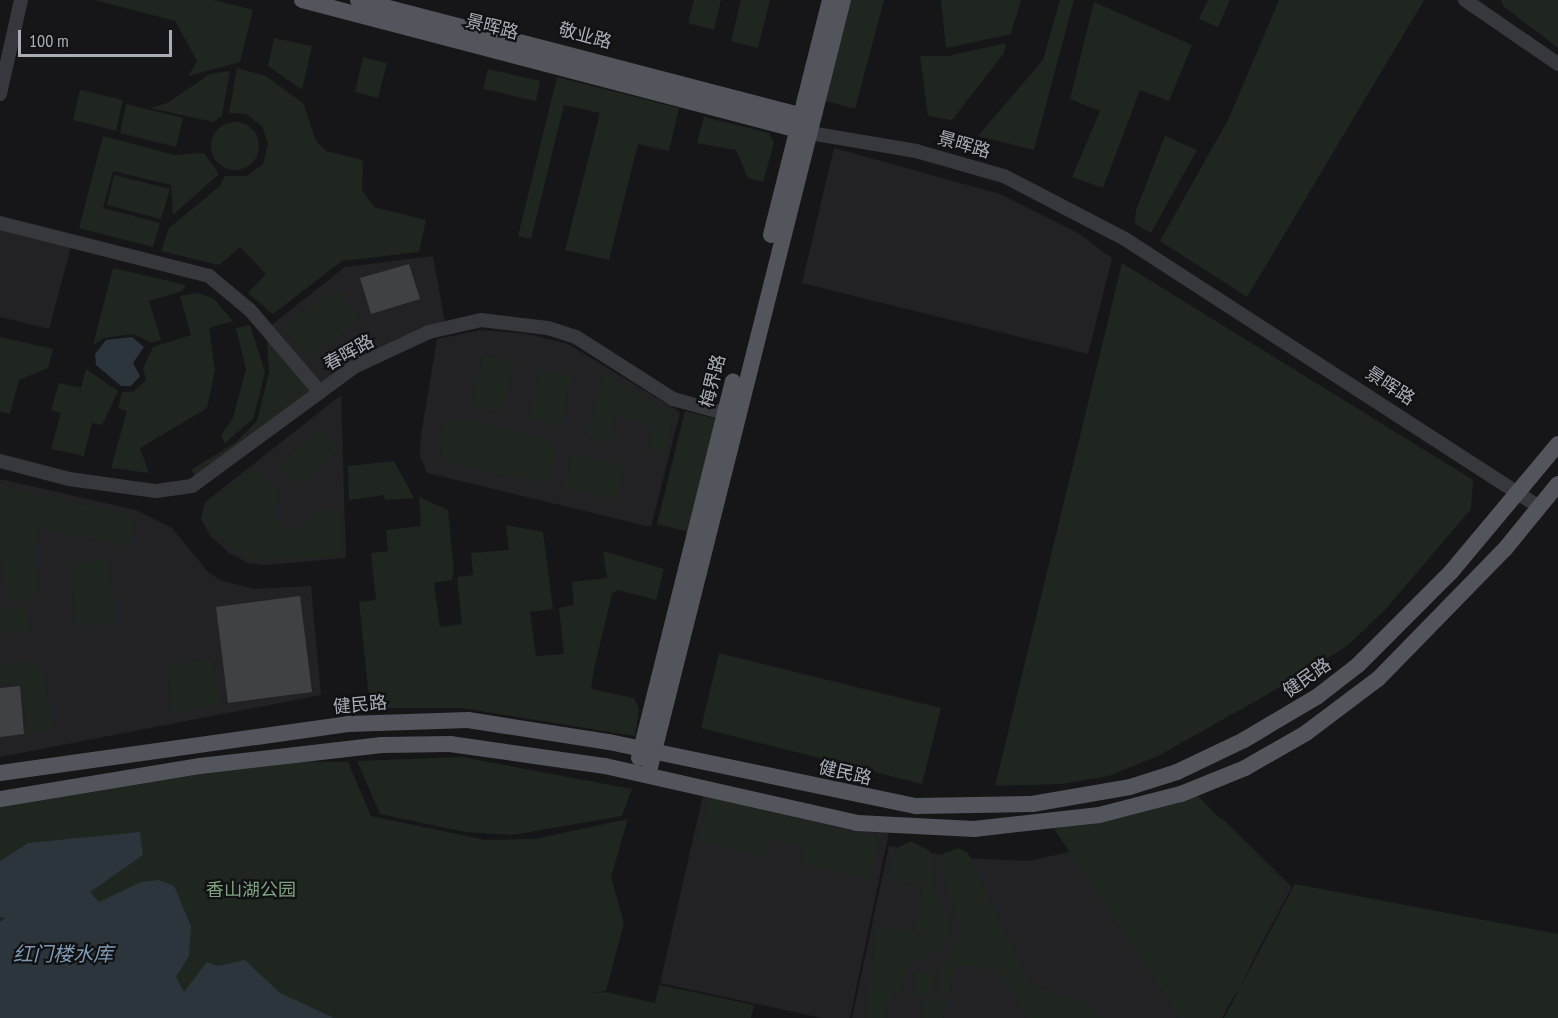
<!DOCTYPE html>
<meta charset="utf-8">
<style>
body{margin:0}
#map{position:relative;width:1558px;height:1018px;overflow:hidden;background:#161618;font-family:"PT Sans Narrow","Noto Sans SC",sans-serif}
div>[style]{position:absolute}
.built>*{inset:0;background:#222225}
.green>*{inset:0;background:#1e261f}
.round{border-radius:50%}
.water>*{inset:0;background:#2c353c}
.building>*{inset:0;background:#404145}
.minor>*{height:14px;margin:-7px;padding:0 7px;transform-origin:7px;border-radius:7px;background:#37383d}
.major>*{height:16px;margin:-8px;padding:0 8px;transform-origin:8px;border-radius:8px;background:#53555c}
span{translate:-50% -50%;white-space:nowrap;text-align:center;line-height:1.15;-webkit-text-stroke:4.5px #111113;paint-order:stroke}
.street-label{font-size:18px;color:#a8adb8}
.park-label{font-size:18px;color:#7fa381}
.water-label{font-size:20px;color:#7f9bb3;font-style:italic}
.scale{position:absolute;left:18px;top:30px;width:154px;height:27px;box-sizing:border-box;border:3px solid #a8adb8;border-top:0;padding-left:8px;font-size:18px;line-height:21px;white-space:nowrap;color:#a8adb8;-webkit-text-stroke:4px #111113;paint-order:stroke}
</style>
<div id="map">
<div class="built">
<i style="clip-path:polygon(834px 148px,1000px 194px,1078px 233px,1112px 258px,1088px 354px,802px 283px)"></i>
<i style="clip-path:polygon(0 230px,71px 247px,49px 329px,0 317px)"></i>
<i style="clip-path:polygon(433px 256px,445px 323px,320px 389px,269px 327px,345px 267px)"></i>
<i style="clip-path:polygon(481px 330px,528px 334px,568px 344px,680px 412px,651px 527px,427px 473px,420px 456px,421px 435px,437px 339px)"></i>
<i style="clip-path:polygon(341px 395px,346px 558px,266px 565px,248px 563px,229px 553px,210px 536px,201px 519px,205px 502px)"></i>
<i style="clip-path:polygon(0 479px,136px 510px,172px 528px,208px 572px,220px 580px,254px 589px,311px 586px,321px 695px,0 757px)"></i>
<i style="clip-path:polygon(704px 791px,889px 832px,850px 1018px,822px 1018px,660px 983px)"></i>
<i style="clip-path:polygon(1222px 818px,1292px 887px,1222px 1018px,852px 1018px,889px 846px,963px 858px,1028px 861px)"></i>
</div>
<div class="green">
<i style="clip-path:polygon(95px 0,214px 0,253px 10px,240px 62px,188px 76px,197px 61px,175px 21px)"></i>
<i style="clip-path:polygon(694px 0,721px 0,714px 30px,688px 23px)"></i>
<i style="clip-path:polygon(741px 0,770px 0,758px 48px,731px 41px)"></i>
<i style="clip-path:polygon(849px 0,884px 0,855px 109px,823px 100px)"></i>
<i style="clip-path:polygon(941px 0,1021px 0,1011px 34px,946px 48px)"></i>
<i style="clip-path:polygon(1060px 0,1074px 0,1034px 150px,978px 136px,1043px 60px)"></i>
<i style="clip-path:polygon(1208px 0,1230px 0,1218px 27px,1199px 19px)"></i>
<i style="clip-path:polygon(1279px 0,1424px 0,1247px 297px,1160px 241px,1229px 118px)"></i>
<i style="clip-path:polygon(1501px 0,1558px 0,1558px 48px,1503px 6px)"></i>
<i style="clip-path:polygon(1094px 2px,1192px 45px,1169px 101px,1140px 90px,1103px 188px,1072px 177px,1100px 111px,1070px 99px)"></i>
<i style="clip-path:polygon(274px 38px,312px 46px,302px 90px,268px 66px)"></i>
<i style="clip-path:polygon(1006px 43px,1004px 53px,952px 120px,928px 116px,920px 56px,948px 56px)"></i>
<i style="clip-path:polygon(363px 57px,387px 63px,378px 98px,355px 92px)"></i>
<i style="clip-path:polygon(237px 68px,266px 76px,303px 103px,316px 141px,326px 151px,363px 160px,362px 190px,374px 207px,426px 220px,419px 252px,342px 261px,273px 314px,248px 293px,266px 274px,240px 247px,219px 265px,161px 251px,169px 228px,220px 186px,225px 176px,247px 176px,263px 164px,268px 144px,262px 126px,246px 114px,229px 113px)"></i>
<i style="clip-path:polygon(488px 69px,540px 81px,536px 101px,483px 89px)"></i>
<i style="clip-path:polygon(230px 71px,222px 116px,213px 122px,150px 108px,167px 103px,210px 74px)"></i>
<i style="clip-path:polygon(557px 77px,679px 108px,669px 151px,638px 144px,609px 260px,565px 250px,600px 113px,564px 105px,531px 239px,518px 236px)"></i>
<i style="clip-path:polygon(80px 90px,123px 100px,116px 131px,73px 120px)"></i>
<i style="clip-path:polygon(126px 104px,183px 118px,176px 147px,120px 133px)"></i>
<i style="clip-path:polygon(704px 117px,769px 133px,774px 143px,763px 182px,748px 178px,736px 150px,697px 143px)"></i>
<i class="round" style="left:211px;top:122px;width:48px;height:48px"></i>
<i style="clip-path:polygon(103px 136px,174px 155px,204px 153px,219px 174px,173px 215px,171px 185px,113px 171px,103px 208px,160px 223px,153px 247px,79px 228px)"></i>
<i style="clip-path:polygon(1165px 136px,1197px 150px,1151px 233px,1135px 224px,1136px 210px)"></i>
<i style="clip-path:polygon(114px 175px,170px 189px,161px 219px,107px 205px)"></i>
<i style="clip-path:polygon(1122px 263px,1473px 480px,1471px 509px,1384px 611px,1347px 646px,1270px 693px,1158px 756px,1109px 776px,1062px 784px,995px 786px)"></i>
<i style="clip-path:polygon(113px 268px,186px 285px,182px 291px,149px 301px,161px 340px,151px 343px,133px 334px,104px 338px,93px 345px)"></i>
<i style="clip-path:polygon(337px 288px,360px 321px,306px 359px,283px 326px)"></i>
<i style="clip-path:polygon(198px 293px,214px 299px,233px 321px,209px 328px,215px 370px,207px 408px,140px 448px,149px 473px,111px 468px,127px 411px,118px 408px,122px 392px,133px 392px,146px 380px,143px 368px,153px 347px,191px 335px,180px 296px)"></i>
<i style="clip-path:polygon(250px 325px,265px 372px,260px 393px,253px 419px,225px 443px,221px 435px,233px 418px,246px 369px,236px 328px)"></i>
<i style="clip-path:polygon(0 337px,53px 349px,48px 368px,19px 380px,10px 414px,0 412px)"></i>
<i style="clip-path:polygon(267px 337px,313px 391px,197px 479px,191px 470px,236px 442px,257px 421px,269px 372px)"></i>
<i style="clip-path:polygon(483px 355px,514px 362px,502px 413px,471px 406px)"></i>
<i style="clip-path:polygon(86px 369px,118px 391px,102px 425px,92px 423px,84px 456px,51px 449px,61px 413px,51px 410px,59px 383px,81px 388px)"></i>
<i style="clip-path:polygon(541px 369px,572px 376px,560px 427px,529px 419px)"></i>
<i style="clip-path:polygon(603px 372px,674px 415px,665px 454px,648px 449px,654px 425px,615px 415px,607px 444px,587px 436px)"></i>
<i style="clip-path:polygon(685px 411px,716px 419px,688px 532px,657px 524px)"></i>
<i style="clip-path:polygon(458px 418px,545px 439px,556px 452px,552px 473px,543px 481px,528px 482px,448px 461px,441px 455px,439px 437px,444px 425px)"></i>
<i style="clip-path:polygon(320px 428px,339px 450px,298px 486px,279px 464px)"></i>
<i style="clip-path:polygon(572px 453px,625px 466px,616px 501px,564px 488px)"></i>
<i style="clip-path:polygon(394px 461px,414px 498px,385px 500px,384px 495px,349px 500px,348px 466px)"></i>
<i style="clip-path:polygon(255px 467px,278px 493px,273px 515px,287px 529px,305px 526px,315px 511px,340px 509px,342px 557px,250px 560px,211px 533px,205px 518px,210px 501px)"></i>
<i style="clip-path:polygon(0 485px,135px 517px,128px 547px,40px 527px,33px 550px,39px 596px,8px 601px,0 555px)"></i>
<i style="clip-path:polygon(419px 497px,448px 510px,454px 571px,452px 580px,434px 583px,440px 627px,462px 624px,457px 577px,473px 575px,471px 553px,509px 550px,506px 525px,543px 532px,553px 609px,530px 612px,536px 656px,564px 654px,559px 608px,574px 605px,572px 582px,607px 578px,603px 551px,664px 569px,656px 600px,618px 590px,612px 594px,594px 669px,591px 689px,634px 698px,639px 709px,635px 736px,462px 708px,370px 708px,359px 602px,376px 600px,371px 553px,388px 551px,386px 530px,421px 526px)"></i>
<i style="clip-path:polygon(108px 559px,116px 622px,77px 627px,69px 565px)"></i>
<i style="clip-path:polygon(26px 606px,29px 630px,0 634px,0 610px)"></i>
<i style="clip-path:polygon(719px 653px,941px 708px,922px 784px,701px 728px)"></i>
<i style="clip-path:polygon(213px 659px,221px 705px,173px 713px,166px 665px)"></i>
<i style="clip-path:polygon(28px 661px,45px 674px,52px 730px,27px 733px,21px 682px,0 684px,0 665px)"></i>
<i style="clip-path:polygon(462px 757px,632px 789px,622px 816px,512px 835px,465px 832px,380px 814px,357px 761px)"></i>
<i style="clip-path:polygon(247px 761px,348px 762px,371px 816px,485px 840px,535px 839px,628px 819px,611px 877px,624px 923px,606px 991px,587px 993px,606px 992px,655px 1003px,659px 985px,754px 1005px,751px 1018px,0 1018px,0 799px)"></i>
<i style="clip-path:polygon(1196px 794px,1287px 887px,1240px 988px,1219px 1018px,1181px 1018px,1054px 829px)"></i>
<i style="clip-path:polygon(709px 797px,879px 839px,870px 880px,801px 864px,803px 847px,770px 840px,765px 856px,699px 842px)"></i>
<i style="clip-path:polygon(910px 841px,930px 851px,935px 891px,948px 915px,950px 935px,942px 948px,908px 965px,901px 994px,892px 993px,885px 1018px,865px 1018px,877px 926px,915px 931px,922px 885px,894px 880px,892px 866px,896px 849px)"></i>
<i style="clip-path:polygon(958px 848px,968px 853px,1030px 985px,1077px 999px,1105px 1018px,1028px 1018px,998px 971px,956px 964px,950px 996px,941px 995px,940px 967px,956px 946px,961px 928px,943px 878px,942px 860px,944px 853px)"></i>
<i style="clip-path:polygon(1295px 884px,1558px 934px,1558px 1018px,1224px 1018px)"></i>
<i style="clip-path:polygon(933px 971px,931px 996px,946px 999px,943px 1018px,923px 1018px,926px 996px,913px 994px,916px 972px)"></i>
</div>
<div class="water">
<i style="clip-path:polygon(132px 337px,144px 347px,133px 363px,140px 376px,131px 386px,121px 386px,96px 365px,95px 354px,106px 340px)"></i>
<i style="clip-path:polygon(140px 832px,143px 855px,90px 892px,99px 902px,141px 882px,159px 880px,174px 886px,191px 926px,189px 956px,176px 977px,184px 992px,207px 962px,218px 966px,245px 960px,280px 993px,334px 1018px,0 1018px,0 922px,5px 918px,0 917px,0 861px,28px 843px)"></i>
</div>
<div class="building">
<i style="clip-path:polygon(409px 264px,420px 299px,371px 314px,360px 278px)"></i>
<i style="clip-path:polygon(300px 596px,312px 692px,228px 703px,216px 607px)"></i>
<i style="clip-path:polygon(20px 686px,24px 734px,0 737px,0 688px)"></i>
</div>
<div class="minor">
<i style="left:1465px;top:0;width:113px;rotate:34.5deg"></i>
<i style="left:0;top:94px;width:96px;rotate:-77.4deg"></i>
<i style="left:810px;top:133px;width:108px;rotate:9.6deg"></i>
<i style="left:916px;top:151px;width:91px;rotate:15.9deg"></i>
<i style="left:1004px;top:176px;width:136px;rotate:27.5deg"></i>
<i style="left:1125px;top:239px;width:493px;rotate:32.9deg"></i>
<i style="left:0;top:223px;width:216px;rotate:14.2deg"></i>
<i style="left:209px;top:276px;width:53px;rotate:39.7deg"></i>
<i style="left:250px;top:310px;width:108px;rotate:49.5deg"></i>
<i style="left:0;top:461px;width:71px;rotate:14.6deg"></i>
<i style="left:69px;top:479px;width:88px;rotate:7.9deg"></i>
<i style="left:156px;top:491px;width:36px;rotate:-8deg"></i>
<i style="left:192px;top:486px;width:201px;rotate:-36.3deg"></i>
<i style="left:354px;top:367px;width:83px;rotate:-25deg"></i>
<i style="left:429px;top:332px;width:53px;rotate:-13deg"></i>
<i style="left:481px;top:320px;width:67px;rotate:6.8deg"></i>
<i style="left:548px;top:328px;width:29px;rotate:18deg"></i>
<i style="left:576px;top:337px;width:115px;rotate:32.6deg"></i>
<i style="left:673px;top:399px;width:53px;rotate:15.4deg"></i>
</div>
<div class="major">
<i style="left:302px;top:0;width:521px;rotate:14.68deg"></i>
<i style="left:358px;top:0;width:467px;rotate:14.6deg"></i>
<i style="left:771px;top:235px;width:242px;rotate:-75.9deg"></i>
<i style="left:639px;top:758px;width:388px;rotate:-76deg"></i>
<i style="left:0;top:773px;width:351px;rotate:-8deg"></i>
<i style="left:348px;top:724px;width:120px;rotate:-1.9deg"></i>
<i style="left:468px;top:720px;width:143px;rotate:8.9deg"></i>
<i style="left:609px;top:742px;width:314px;rotate:11.8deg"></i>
<i style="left:916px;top:806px;width:116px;rotate:-1deg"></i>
<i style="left:1032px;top:804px;width:99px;rotate:-9.8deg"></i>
<i style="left:1130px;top:787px;width:49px;rotate:-17.7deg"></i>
<i style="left:1177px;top:772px;width:74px;rotate:-25.5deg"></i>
<i style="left:1244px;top:740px;width:86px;rotate:-30.7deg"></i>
<i style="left:1318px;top:696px;width:51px;rotate:-37.8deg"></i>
<i style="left:1358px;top:665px;width:132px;rotate:-45deg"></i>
<i style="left:1451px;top:572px;width:167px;rotate:-50.1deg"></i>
<i style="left:648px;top:775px;width:799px;rotate:-75.88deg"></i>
<i style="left:0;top:799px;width:203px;rotate:-9.4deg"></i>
<i style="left:200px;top:766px;width:183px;rotate:-6.6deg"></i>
<i style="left:382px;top:745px;width:68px;rotate:-0.8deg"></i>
<i style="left:450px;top:744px;width:157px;rotate:8.1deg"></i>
<i style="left:605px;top:766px;width:258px;rotate:12.7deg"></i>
<i style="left:857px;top:823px;width:117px;rotate:2.9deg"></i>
<i style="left:974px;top:829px;width:126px;rotate:-6.4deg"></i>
<i style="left:1099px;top:815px;width:85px;rotate:-14.4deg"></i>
<i style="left:1181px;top:794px;width:69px;rotate:-22.1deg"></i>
<i style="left:1245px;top:768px;width:70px;rotate:-29.8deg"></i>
<i style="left:1306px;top:733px;width:90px;rotate:-36.9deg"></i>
<i style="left:1378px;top:679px;width:182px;rotate:-45.7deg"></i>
<i style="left:1505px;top:549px;width:84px;rotate:-50.8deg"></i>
</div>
<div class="street-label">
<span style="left:492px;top:27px;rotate:14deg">景晖路</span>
<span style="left:585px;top:36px;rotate:15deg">敬业路</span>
<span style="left:964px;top:145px;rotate:16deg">景晖路</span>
<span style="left:349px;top:353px;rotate:-29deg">春晖路</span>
<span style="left:713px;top:381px;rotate:-76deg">梅界路</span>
<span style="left:1390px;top:386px;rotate:33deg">景晖路</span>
<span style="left:1307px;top:678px;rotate:-35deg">健民路</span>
<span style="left:360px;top:705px;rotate:-5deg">健民路</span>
<span style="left:845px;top:773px;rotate:13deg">健民路</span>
</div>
<div class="park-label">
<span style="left:251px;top:890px">香山湖公园</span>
</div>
<div class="water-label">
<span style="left:63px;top:954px">红门楼水库</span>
</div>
<div class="scale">100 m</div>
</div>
